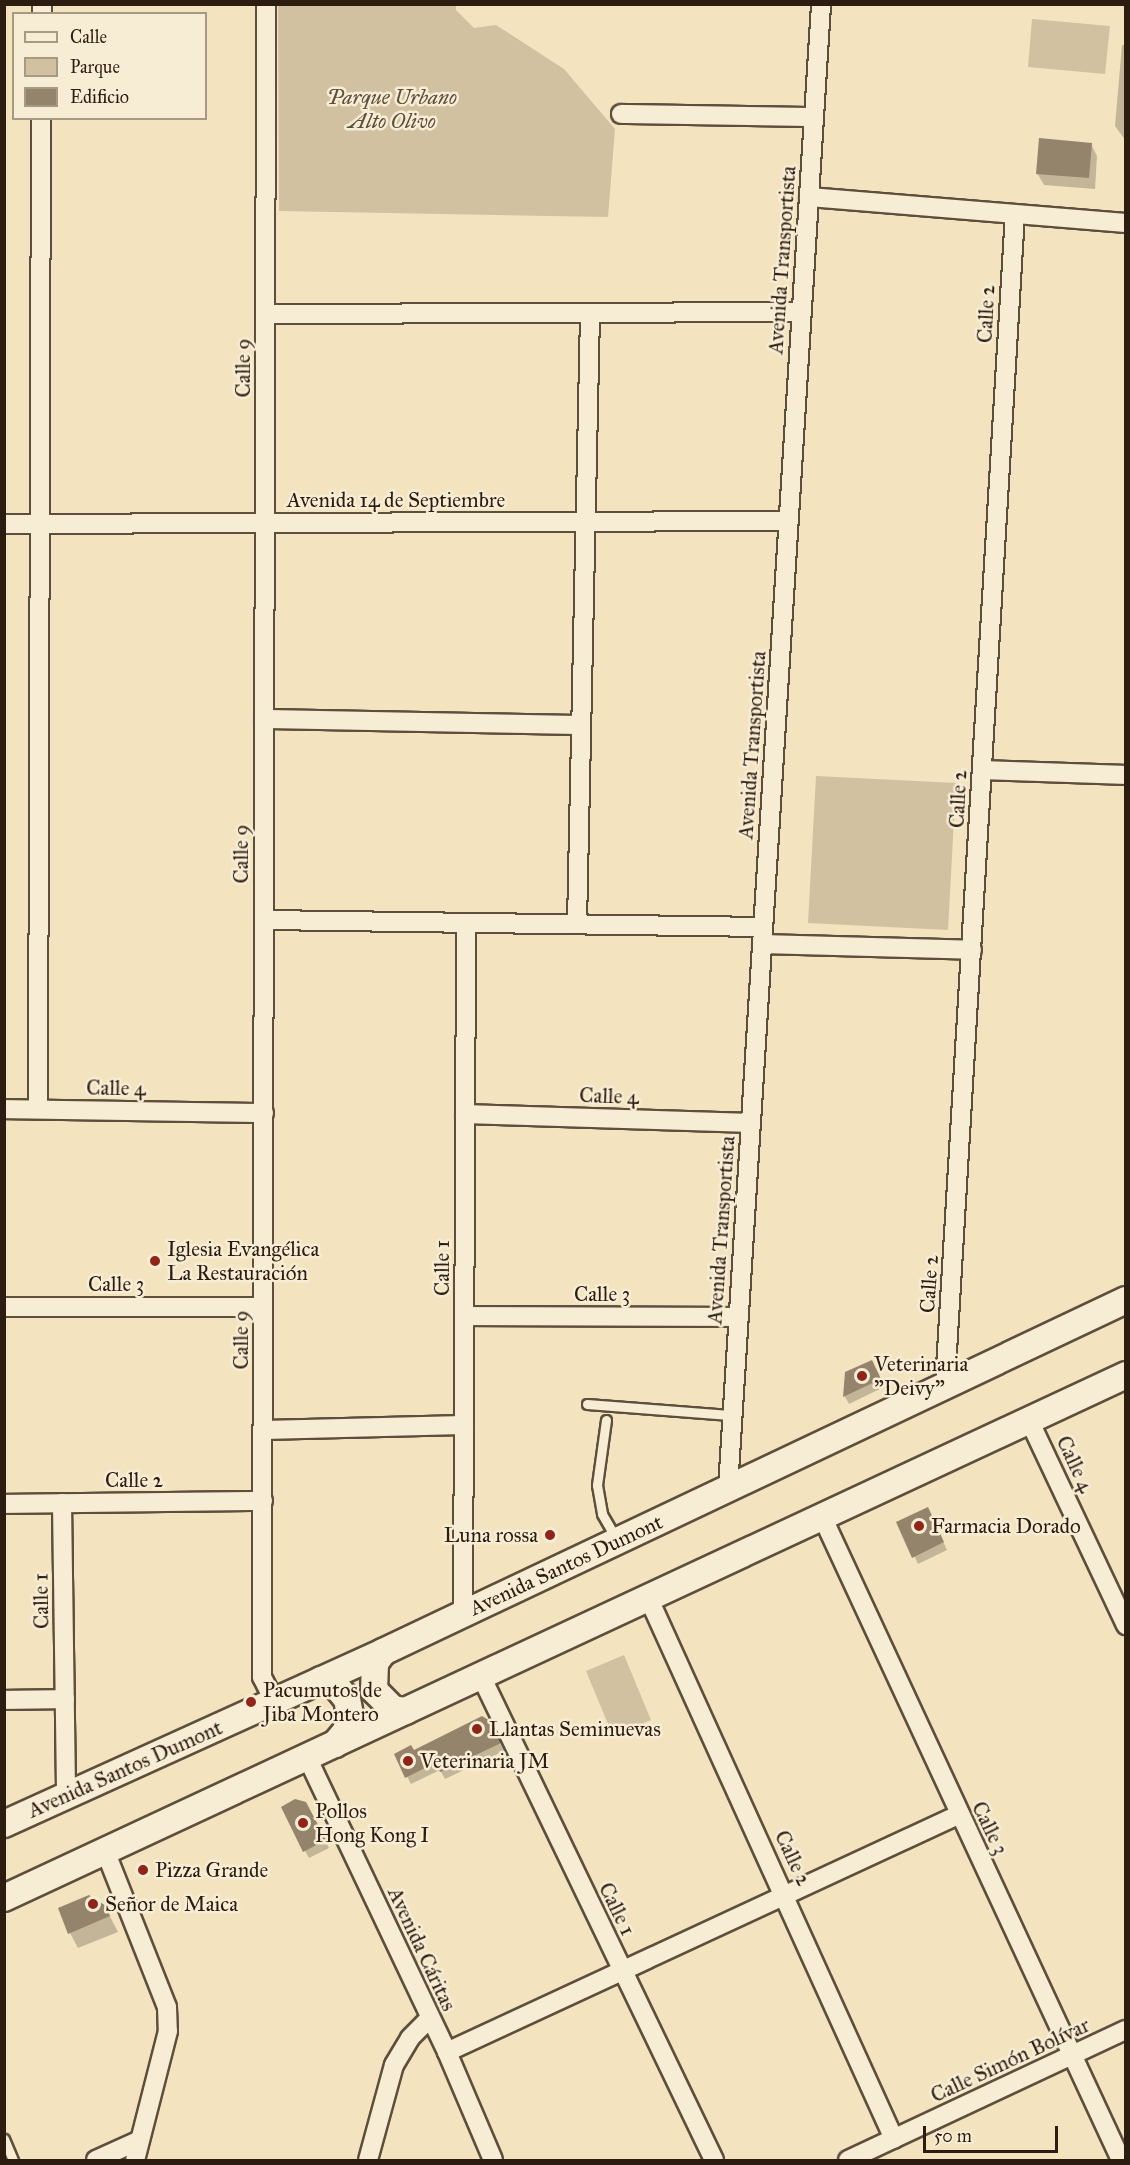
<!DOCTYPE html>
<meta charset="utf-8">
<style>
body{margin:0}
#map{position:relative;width:1130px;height:2165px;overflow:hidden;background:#f3e3bf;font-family:"IM FELL Great Primer",serif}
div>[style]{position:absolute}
.green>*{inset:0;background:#d1c1a1}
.shadow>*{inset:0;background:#0003}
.building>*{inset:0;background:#94846b}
.roads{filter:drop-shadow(2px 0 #5e4e3c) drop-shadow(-2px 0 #5e4e3c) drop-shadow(0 2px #5e4e3c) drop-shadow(0 -2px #5e4e3c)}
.service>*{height:9px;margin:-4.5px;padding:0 4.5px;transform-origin:4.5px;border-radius:4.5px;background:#f7edd5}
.minor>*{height:18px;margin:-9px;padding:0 9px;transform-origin:9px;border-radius:9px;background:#f7edd5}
.secondary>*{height:26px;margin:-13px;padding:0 13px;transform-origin:13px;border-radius:13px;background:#f7edd5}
.dots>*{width:16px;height:16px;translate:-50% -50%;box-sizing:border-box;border:3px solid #f7edd5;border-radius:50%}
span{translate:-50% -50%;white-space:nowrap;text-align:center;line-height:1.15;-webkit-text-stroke:5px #f7edd5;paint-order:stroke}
.park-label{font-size:21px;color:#5e4e3c;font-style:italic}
.street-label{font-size:21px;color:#2d1d11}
.poi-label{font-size:21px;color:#2d1d11}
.left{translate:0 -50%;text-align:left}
.right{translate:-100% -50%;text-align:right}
.frame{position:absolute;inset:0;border:6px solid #2d1d11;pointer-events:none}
.legend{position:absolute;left:12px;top:12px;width:195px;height:108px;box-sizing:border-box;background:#f7edd5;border:2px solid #a69a87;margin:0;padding:8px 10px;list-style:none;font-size:18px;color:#2d1d11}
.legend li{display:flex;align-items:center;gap:12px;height:30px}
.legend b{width:30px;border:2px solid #a69a87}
.scale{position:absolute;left:923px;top:2126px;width:135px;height:27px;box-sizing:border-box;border:3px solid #2d1d11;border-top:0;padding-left:8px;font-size:18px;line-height:21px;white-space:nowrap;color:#2d1d11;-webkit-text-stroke:4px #f7edd5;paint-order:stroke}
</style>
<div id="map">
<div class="green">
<i style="clip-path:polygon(278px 5px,456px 5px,456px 10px,474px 28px,496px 25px,564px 69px,615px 129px,608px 217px,279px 211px)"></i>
<i style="clip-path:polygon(1032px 19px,1110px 26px,1105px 74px,1028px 67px)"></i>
<i style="clip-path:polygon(816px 776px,956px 783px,948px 930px,808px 923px)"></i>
<i style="clip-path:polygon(624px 1655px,651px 1720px,613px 1736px,586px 1671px)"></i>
</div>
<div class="shadow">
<i style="clip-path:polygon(1122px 45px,1126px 45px,1126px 141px,1115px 126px)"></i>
<i style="clip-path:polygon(1091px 144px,1097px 156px,1095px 189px,1044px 185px,1037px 173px)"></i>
<i style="clip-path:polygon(876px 1369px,884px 1387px,849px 1404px,845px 1397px,847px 1373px)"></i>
<i style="clip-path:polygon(931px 1516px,947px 1550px,918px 1564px,898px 1522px)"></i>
<i style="clip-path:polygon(494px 1731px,504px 1751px,445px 1779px,440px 1770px,411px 1784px,396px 1755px)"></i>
<i style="clip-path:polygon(310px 1811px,329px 1848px,309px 1858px,305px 1851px)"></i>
<i style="clip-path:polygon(105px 1907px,118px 1932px,78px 1948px,70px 1933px)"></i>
</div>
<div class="building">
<i style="clip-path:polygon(1039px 138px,1092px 143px,1089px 178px,1036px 174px)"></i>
<i style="clip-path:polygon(872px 1360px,881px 1379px,843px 1397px,845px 1372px)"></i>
<i style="clip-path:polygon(928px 1507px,944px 1542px,912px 1558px,896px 1522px)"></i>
<i style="clip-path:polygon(482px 1716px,490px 1721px,501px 1743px,440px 1772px,435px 1763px,405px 1778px,394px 1754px,411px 1745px,414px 1750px)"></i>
<i style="clip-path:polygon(295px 1799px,306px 1802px,326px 1840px,303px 1852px,281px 1807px)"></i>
<i style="clip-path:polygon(89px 1895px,106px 1906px,110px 1916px,68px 1934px,58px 1908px)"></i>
</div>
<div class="roads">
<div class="service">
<i style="left:587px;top:1404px;width:143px;rotate:4.4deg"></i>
<i style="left:606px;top:1420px;width:66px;rotate:97.9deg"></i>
<i style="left:597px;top:1485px;width:29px;rotate:80deg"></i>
<i style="left:602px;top:1514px;width:30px;rotate:60deg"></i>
<i style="left:4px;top:2139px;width:23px;rotate:67deg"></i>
</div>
<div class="minor">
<i style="left:266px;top:4px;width:1673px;rotate:90.14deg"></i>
<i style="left:262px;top:1677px;width:27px;rotate:63deg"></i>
<i style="left:42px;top:14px;width:10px;rotate:-90deg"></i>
<i style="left:621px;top:114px;width:193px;rotate:0.9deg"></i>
<i style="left:809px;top:197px;width:318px;rotate:4.7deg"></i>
<i style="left:266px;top:314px;width:535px;rotate:-0.21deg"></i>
<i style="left:4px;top:524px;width:784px;rotate:-0.22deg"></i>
<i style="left:264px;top:719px;width:317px;rotate:1.1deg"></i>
<i style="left:983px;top:770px;width:143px;rotate:2deg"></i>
<i style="left:264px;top:920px;width:499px;rotate:0.8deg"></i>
<i style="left:577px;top:924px;width:609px;rotate:-88.78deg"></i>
<i style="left:762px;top:944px;width:210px;rotate:1.6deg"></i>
<i style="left:4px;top:1109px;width:260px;rotate:0.9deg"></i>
<i style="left:38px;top:1109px;width:991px;rotate:-89.83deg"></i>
<i style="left:465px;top:1114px;width:286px;rotate:1.8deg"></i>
<i style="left:4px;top:1307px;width:259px"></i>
<i style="left:464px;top:1316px;width:275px;rotate:0.2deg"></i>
<i style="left:945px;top:1385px;width:1172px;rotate:-86.58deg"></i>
<i style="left:1029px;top:1420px;width:227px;rotate:64.7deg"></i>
<i style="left:263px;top:1430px;width:201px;rotate:-1.4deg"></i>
<i style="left:728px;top:1488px;width:1487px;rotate:-86.41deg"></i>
<i style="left:62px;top:1503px;width:294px;rotate:89.2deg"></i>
<i style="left:4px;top:1504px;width:259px;rotate:-0.7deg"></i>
<i style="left:821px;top:1514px;width:712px;rotate:65.09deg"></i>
<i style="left:648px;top:1597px;width:595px;rotate:65.59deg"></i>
<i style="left:463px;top:1614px;width:691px;rotate:-89.75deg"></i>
<i style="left:481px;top:1676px;width:537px;rotate:64.29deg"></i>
<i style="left:4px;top:1700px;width:61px;rotate:-0.9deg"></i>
<i style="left:307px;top:1757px;width:327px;rotate:64.6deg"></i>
<i style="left:447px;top:2052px;width:117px;rotate:66.9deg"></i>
<i style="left:106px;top:1853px;width:166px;rotate:68.4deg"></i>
<i style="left:167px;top:2007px;width:24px;rotate:88deg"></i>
<i style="left:168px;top:2031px;width:133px;rotate:104.3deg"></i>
<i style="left:447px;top:2052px;width:563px;rotate:-24.88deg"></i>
<i style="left:96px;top:2160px;width:48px;rotate:-24.4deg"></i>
<i style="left:368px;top:2160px;width:98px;rotate:-74.7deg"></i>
<i style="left:394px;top:2065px;width:31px;rotate:-59deg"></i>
<i style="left:410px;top:2038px;width:27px;rotate:-45deg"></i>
<i style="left:848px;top:2160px;width:307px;rotate:-25.1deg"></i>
</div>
<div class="secondary">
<i style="left:383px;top:1652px;width:14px;rotate:126deg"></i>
<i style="left:375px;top:1663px;width:27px;rotate:92deg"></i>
<i style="left:374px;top:1690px;width:27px;rotate:45deg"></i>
<i style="left:393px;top:1709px;width:13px;rotate:9deg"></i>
<i style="left:321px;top:1680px;width:16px;rotate:22deg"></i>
<i style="left:336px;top:1686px;width:17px;rotate:50deg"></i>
<i style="left:347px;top:1699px;width:16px;rotate:79deg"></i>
<i style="left:350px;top:1715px;width:16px;rotate:104deg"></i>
<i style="left:346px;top:1731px;width:17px;rotate:130deg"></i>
<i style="left:4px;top:1824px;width:416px;rotate:-24.4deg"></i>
<i style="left:383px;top:1652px;width:822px;rotate:-25.35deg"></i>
<i style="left:4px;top:1898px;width:1238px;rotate:-24.99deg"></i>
</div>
</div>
<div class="dots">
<i style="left:155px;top:1261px;background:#8f2418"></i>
<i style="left:862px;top:1376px;background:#8f2418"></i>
<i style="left:919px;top:1526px;background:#8f2418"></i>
<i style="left:550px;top:1535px;background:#8f2418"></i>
<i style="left:251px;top:1702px;background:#8f2418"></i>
<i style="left:477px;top:1729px;background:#8f2418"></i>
<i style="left:408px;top:1761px;background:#8f2418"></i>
<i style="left:303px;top:1823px;background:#8f2418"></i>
<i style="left:143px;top:1870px;background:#8f2418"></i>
<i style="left:93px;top:1904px;background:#8f2418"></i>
</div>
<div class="park-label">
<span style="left:392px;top:109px">Parque Urbano<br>Alto Olivo</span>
</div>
<div class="street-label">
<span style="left:782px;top:260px;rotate:-86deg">Avenida Transportista</span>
<span style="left:986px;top:314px;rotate:-87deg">Calle 2</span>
<span style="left:243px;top:368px;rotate:-90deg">Calle 9</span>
<span style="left:396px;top:500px">Avenida 14 de Septiembre</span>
<span style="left:752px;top:745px;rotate:-86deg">Avenida Transportista</span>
<span style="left:958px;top:799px;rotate:-87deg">Calle 2</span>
<span style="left:241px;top:854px;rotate:-90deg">Calle 9</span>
<span style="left:116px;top:1088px;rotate:1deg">Calle 4</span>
<span style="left:609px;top:1096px;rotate:2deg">Calle 4</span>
<span style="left:721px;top:1230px;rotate:-86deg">Avenida Transportista</span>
<span style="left:442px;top:1268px;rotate:-90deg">Calle 1</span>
<span style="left:116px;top:1284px">Calle 3</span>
<span style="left:929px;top:1284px;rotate:-86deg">Calle 2</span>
<span style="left:602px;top:1294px">Calle 3</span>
<span style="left:241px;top:1340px;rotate:-90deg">Calle 9</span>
<span style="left:1075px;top:1464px;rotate:65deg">Calle 4</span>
<span style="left:134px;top:1480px">Calle 2</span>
<span style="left:566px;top:1565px;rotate:-25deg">Avenida Santos Dumont</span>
<span style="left:41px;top:1601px;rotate:-91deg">Calle 1</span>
<span style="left:125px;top:1769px;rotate:-24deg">Avenida Santos Dumont</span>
<span style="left:990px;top:1828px;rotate:64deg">Calle 3</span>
<span style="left:793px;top:1858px;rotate:65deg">Calle 2</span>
<span style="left:617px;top:1909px;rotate:64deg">Calle 1</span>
<span style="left:422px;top:1949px;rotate:65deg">Avenida Cáritas</span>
<span style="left:1010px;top:2060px;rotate:-25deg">Calle Simón Bolívar</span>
</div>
<div class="poi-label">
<span class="left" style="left:167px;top:1261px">Iglesia Evangélica<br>La Restauración</span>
<span class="left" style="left:874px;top:1376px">Veterinaria<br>"Deivy"</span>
<span class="left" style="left:931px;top:1526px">Farmacia Dorado</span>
<span class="right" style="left:538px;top:1535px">Luna rossa</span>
<span class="left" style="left:263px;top:1702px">Pacumutos de<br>Jiba Montero</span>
<span class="left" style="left:489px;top:1729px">Llantas Seminuevas</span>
<span class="left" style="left:420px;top:1761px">Veterinaria JM</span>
<span class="left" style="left:315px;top:1823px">Pollos<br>Hong Kong I</span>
<span class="left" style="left:155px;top:1870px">Pizza Grande</span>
<span class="left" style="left:105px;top:1904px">Señor de Maica</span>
</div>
<div class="frame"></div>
<ul class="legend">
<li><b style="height:8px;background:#f7edd5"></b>Calle</li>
<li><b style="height:16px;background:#d1c1a1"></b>Parque</li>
<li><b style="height:16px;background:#94846b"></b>Edificio</li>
</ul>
<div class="scale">50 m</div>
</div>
